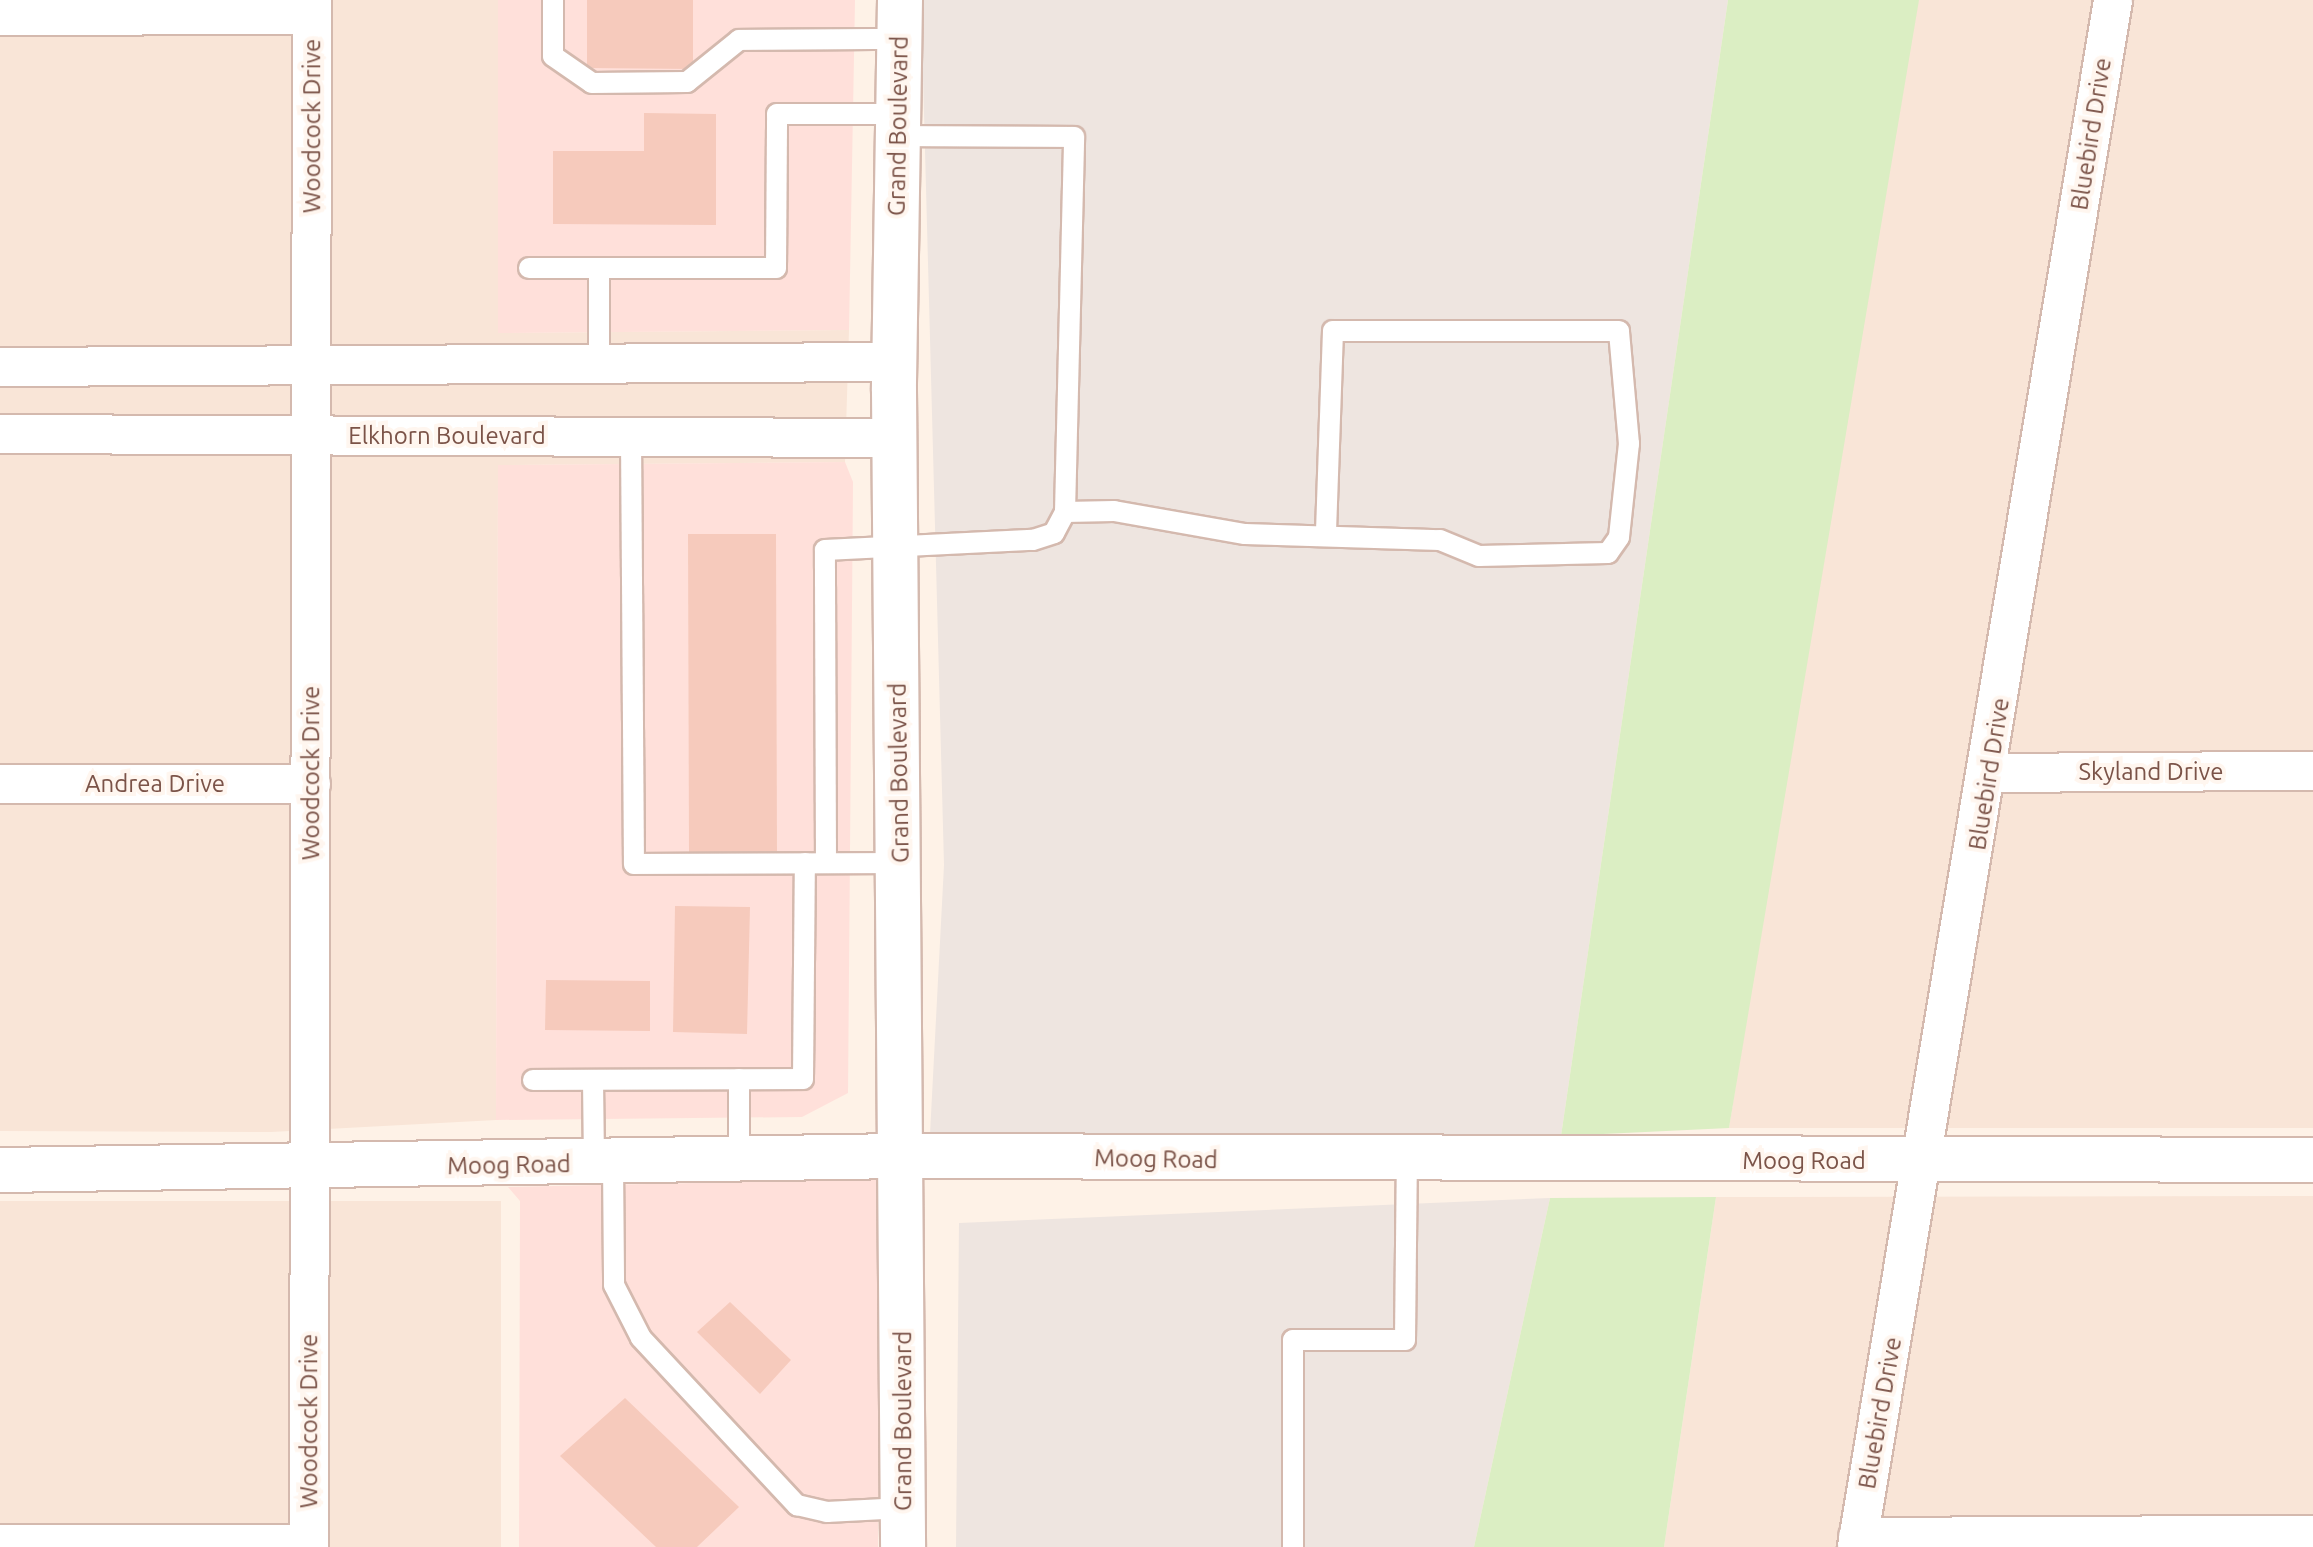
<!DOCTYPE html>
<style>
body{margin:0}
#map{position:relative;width:2313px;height:1547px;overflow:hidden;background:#fef2e7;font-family:Ubuntu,sans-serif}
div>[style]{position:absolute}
.residential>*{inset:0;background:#f9e5d7}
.commercial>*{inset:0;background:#ffe0da}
.industrial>*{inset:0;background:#eee5e0}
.green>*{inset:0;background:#dbeec3}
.building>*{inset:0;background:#f6cabc}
.roads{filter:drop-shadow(2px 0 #d4b9ae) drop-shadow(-2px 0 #d4b9ae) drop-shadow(0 2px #d4b9ae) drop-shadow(0 -2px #d4b9ae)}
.service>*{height:20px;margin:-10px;padding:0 10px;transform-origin:10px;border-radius:10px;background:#fff}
.minor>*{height:38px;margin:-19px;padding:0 19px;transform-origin:19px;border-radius:19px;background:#fff}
.tertiary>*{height:44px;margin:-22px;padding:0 22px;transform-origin:22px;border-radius:22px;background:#fff}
span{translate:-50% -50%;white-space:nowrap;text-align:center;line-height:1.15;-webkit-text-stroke:8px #fff6ef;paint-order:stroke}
.street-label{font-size:24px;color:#7b5348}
</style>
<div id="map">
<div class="residential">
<i style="clip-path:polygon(0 0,498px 0,498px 333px,849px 330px,845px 462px,498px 465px,496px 1120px,271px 1132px,0 1131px)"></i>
<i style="clip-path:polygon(1909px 0,2313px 0,2313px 1128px,1729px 1128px)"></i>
<i style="clip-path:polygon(2313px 1196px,2313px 1547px,1664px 1547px,1716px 1197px)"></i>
<i style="clip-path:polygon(0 1201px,501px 1201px,501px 1547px,0 1547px)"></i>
</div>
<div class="commercial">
<i style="clip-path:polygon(498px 0,855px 0,849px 330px,498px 333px)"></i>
<i style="clip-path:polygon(845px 462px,853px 482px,848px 1093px,802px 1117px,496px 1120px,498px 465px)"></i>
<i style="clip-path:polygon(884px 1179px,878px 1547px,519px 1547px,520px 1201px,508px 1187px)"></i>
</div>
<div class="industrial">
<i style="clip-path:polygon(921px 0,1728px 0,1561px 1136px,930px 1134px,944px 865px)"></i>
<i style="clip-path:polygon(1550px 1198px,1474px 1547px,956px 1547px,959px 1223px)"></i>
</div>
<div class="green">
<i style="clip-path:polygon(1728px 0,1919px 0,1729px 1128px,1561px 1136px)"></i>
<i style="clip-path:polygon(1716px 1197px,1664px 1547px,1474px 1547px,1550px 1198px)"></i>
</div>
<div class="building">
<i style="clip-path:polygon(587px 0,693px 0,693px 69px,587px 68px)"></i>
<i style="clip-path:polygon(644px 113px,716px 114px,716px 225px,553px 224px,553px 151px,644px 151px)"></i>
<i style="clip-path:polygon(688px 534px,776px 534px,777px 854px,689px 854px)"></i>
<i style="clip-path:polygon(675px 906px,750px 907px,747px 1034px,673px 1032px)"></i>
<i style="clip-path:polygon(546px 980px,650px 981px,650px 1031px,545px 1030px)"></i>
<i style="clip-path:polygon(730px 1302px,791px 1360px,760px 1394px,697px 1332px)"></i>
<i style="clip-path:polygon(625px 1398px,739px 1507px,697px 1547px,656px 1547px,560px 1456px)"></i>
</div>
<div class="roads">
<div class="service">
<i style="left:553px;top:0;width:56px;rotate:90deg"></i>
<i style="left:553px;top:56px;width:47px;rotate:34.7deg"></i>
<i style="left:592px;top:83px;width:95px;rotate:-0.6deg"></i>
<i style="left:687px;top:82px;width:67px;rotate:-38.9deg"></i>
<i style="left:739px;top:40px;width:161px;rotate:-0.4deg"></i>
<i style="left:529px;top:268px;width:247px"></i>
<i style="left:776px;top:268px;width:154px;rotate:-89.6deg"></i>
<i style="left:777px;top:114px;width:121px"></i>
<i style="left:599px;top:268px;width:96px;rotate:90deg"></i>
<i style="left:631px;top:437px;width:427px;rotate:89.6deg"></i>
<i style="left:634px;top:864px;width:266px;rotate:-0.2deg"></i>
<i style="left:1065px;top:512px;width:49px;rotate:-1.2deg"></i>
<i style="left:1114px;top:511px;width:133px;rotate:10deg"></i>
<i style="left:1245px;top:534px;width:195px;rotate:1.8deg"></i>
<i style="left:1440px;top:540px;width:42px;rotate:22.3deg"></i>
<i style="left:1479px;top:556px;width:129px;rotate:-1.3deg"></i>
<i style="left:1608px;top:553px;width:19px;rotate:-55deg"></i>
<i style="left:1619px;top:537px;width:94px;rotate:-83.9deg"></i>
<i style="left:1629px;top:444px;width:113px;rotate:-95.1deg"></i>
<i style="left:1619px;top:331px;width:286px;rotate:180deg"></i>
<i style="left:1333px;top:331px;width:205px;rotate:92deg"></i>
<i style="left:826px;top:863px;width:313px;rotate:-90.2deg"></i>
<i style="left:825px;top:550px;width:208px;rotate:-2.8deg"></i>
<i style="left:1033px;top:540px;width:22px;rotate:-18deg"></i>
<i style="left:1054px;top:533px;width:24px;rotate:-62deg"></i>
<i style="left:1065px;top:512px;width:375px;rotate:-88.6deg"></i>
<i style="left:1074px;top:137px;width:176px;rotate:-179.7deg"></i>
<i style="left:739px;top:1079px;width:81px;rotate:90deg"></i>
<i style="left:533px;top:1080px;width:270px;rotate:-0.2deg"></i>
<i style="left:803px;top:1079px;width:216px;rotate:-89.5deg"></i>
<i style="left:593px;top:1080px;width:83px;rotate:89.3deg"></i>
<i style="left:613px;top:1163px;width:122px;rotate:89.5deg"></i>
<i style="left:614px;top:1285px;width:59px;rotate:63deg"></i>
<i style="left:641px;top:1338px;width:229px;rotate:47deg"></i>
<i style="left:797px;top:1505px;width:31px;rotate:13deg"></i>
<i style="left:827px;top:1512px;width:76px;rotate:-3deg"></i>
<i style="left:1293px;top:1547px;width:207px;rotate:-90deg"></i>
<i style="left:1293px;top:1340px;width:112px"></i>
<i style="left:1405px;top:1340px;width:178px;rotate:-89.4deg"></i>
</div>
<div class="minor">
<i style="left:0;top:16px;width:312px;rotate:-0.2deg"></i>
<i style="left:0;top:367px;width:894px;rotate:-0.32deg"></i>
<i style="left:0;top:434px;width:895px;rotate:0.26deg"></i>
<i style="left:1989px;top:773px;width:324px;rotate:-0.4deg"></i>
<i style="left:0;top:784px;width:311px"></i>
<i style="left:1858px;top:1537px;width:455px;rotate:-0.3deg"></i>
<i style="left:0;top:1544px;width:309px"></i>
<i style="left:309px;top:1547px;width:1547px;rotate:-89.89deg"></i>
<i style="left:1857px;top:1547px;width:1568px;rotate:-80.6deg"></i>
</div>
<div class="tertiary">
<i style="left:900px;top:0;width:391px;rotate:90.9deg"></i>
<i style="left:894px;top:391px;width:1156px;rotate:89.55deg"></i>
<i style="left:0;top:1170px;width:903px;rotate:-0.89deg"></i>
<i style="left:903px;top:1156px;width:1410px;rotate:0.16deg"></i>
</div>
</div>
<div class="street-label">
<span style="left:312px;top:126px;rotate:-90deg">Woodcock Drive</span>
<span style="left:898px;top:126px;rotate:-89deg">Grand Boulevard</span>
<span style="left:2091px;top:134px;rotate:-81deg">Bluebird Drive</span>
<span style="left:447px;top:436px">Elkhorn Boulevard</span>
<span style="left:2151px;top:772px">Skyland Drive</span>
<span style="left:311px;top:773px;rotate:-90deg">Woodcock Drive</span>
<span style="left:899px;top:773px;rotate:-91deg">Grand Boulevard</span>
<span style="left:1989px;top:774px;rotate:-81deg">Bluebird Drive</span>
<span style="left:155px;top:784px">Andrea Drive</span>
<span style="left:1156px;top:1159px;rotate:1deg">Moog Road</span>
<span style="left:1804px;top:1161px">Moog Road</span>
<span style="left:509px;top:1165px;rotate:-1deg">Moog Road</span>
<span style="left:1880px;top:1413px;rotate:-80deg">Bluebird Drive</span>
<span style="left:309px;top:1421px;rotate:-90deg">Woodcock Drive</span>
<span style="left:903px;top:1421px;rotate:-90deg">Grand Boulevard</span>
</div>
</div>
